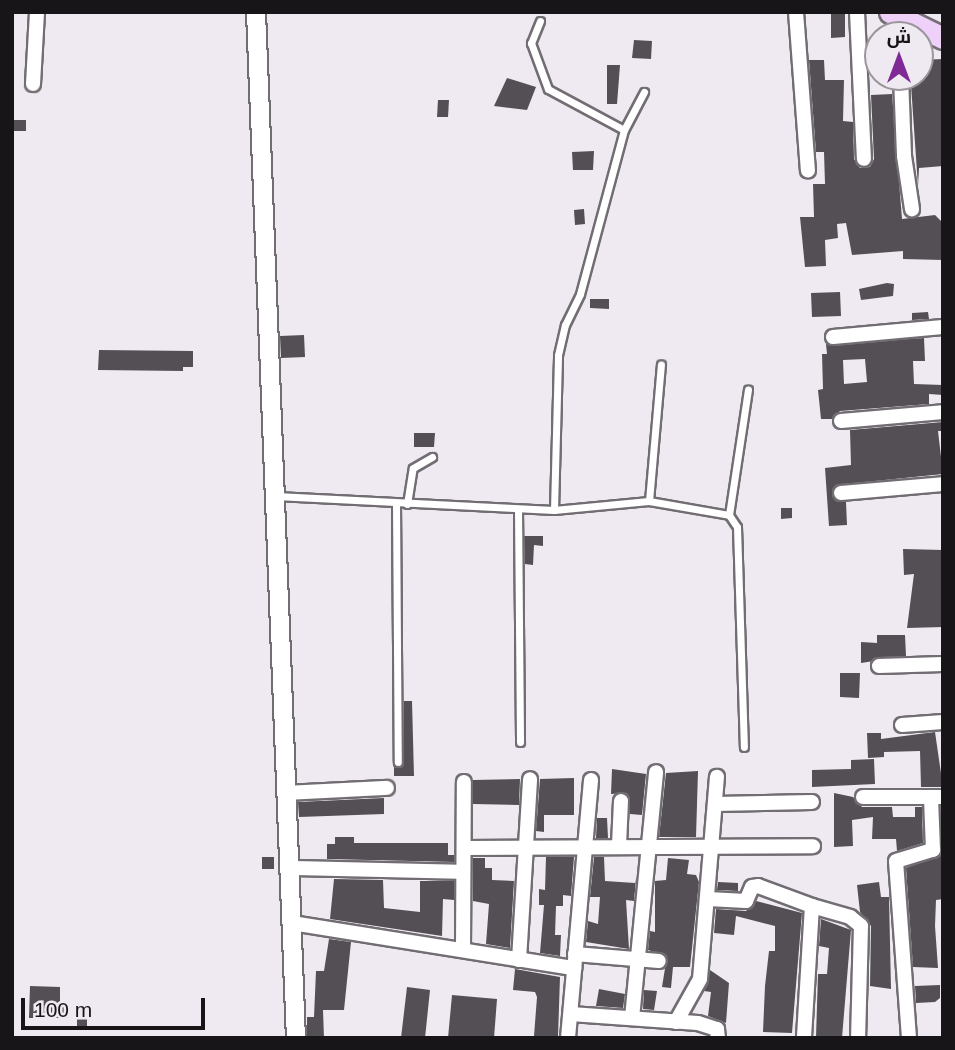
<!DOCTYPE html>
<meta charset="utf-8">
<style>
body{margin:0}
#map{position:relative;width:955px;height:1050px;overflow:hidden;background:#efeaf1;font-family:Arial,Cairo,sans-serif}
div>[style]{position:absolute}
.building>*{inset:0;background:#534f55}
.roads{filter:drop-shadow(2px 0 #726d73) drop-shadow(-2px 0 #726d73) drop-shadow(0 2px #726d73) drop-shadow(0 -2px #726d73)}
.service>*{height:7px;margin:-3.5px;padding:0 3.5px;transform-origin:3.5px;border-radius:3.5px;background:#fff}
.minor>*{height:14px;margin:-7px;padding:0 7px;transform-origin:7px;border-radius:7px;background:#fff}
.tertiary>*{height:18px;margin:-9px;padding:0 9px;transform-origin:9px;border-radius:9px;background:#fff}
.primary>*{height:21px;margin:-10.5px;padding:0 10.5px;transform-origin:10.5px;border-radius:10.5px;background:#eed0f8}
span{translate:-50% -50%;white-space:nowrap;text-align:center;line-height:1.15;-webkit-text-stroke:7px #efeaf1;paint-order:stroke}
.frame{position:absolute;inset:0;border:14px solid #171517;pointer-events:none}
.north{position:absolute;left:864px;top:21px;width:70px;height:70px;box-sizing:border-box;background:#efeaf1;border:2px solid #99959a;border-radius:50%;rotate:0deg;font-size:19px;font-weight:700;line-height:28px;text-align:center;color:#171517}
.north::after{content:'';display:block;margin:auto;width:24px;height:32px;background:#7f2997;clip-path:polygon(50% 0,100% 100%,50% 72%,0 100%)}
.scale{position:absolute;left:21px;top:998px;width:184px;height:32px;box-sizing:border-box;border:4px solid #171517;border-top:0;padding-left:9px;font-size:21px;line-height:24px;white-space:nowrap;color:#171517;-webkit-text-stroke:5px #efeaf1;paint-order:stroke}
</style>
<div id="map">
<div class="building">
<i style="clip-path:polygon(831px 12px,845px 12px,845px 37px,831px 38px)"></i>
<i style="clip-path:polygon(634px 40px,652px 41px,651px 59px,632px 58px)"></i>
<i style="clip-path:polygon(943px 59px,943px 166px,919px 168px,918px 186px,911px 85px,915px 85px,915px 77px,920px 77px,920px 60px)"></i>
<i style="clip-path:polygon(809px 60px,824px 60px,825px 80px,844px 80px,843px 121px,853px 122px,854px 159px,860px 168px,870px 167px,874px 159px,871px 95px,892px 94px,902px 219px,935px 215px,943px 223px,943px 260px,903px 259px,903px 251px,852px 255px,846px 223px,837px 224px,838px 238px,825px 240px,826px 266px,805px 267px,800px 217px,814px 217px,813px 184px,825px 184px,824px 152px,816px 152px)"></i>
<i style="clip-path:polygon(607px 65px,620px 65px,617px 104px,607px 104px)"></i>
<i style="clip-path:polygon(507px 78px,536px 87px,527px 110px,494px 106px)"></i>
<i style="clip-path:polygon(438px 100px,449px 100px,448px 117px,437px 117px)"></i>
<i style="clip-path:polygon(12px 120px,26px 120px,26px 131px,12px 131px)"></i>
<i style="clip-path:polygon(594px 151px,593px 170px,573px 170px,572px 152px)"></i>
<i style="clip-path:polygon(584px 209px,585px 224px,575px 225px,574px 210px)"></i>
<i style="clip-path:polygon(887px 283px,894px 284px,893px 296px,861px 300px,859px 289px)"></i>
<i style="clip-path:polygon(840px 292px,841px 316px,812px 317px,811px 293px)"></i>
<i style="clip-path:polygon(590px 299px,609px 299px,609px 309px,590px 308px)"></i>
<i style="clip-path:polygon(928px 312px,929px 319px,912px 320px,912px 313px)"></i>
<i style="clip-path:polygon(304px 335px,305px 357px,281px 358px,280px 336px)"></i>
<i style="clip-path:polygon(evenodd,924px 338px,925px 361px,913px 361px,914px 384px,943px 385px,943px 395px,929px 394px,929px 404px,840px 411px,832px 419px,821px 419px,818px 390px,823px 389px,822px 354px,827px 354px,826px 344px,924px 338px,865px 359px,867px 382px,844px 384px,843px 360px,865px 359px)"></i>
<i style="clip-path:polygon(99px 350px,193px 351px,193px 367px,183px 367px,183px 371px,98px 370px)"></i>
<i style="clip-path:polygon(943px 422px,943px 431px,938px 431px,943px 474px,836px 485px,832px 495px,836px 501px,846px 502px,847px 525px,829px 526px,825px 468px,851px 465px,850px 430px)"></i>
<i style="clip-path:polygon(414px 433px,435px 433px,434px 447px,414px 447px)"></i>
<i style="clip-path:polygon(781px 508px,792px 508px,792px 518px,781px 519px)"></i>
<i style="clip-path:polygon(524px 536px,543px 536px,543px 546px,534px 545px,533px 565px,525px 564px)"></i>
<i style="clip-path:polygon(903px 549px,943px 550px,943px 627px,907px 628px,914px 574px,904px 575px)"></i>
<i style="clip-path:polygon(877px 635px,905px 635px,906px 656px,861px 663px,861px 642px,877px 643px)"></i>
<i style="clip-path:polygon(840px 673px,860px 673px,859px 698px,840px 697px)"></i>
<i style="clip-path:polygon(404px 701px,412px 701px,414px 776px,394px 776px,394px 766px,400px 768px,404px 763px)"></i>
<i style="clip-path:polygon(935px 732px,943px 787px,921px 787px,920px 751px,884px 752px,884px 757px,868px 758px,867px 733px,881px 733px,881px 739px)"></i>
<i style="clip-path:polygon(874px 759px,875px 784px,812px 787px,812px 770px,851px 769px,851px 760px)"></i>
<i style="clip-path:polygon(612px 769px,646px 774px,642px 815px,630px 814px,627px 793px,611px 794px)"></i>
<i style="clip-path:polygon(698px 771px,696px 837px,659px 837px,666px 773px)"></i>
<i style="clip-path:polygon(574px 778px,574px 815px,544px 815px,544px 832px,536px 831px,540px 779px)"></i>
<i style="clip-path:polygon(520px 779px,519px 805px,473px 804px,473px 780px)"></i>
<i style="clip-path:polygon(834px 793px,853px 797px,862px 807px,892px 807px,893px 817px,915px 817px,915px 807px,922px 807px,923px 843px,897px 851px,896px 839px,872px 839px,873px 817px,852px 820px,853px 846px,834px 847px)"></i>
<i style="clip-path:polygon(384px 798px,384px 814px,299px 817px,298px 802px)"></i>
<i style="clip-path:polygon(943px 807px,943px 899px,936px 900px,935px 926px,938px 968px,913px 967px,906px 868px,942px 854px)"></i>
<i style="clip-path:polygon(597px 818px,607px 818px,608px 838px,596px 838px)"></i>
<i style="clip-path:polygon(335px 837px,354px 837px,354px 843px,448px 843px,448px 855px,454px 855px,454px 862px,327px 859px,327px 844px,335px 844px)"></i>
<i style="clip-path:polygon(262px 857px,274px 857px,274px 869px,262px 869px)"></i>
<i style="clip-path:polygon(546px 857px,574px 857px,571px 896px,563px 895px,563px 906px,556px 906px,555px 935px,561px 935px,560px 956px,540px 953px,544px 905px,539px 905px,539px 889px,545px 890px)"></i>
<i style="clip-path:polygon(594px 857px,604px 857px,605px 881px,635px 883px,636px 879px,634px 901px,626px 900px,629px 949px,586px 942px,588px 921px,598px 924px,600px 897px,590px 897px)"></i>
<i style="clip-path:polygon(473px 858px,485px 858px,485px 868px,492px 868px,492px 880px,514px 881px,510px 948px,486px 944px,489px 904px,473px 901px)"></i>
<i style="clip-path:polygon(668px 858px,689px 860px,687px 874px,696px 875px,699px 882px,690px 967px,673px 967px,671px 988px,662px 987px,667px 956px,648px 950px,650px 931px,655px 932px,655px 881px,666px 880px)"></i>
<i style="clip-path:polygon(334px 879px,383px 880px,384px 908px,420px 912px,420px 881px,454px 881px,454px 900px,443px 899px,442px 936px,330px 919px)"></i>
<i style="clip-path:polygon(718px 882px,738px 883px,738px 891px,717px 890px)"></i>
<i style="clip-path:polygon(879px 882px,881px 897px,889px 897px,891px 989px,870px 986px,871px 926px,860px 912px,857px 885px)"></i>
<i style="clip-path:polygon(756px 901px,802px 913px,792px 1033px,763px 1032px,765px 986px,769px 951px,775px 951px,775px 926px,736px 916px,734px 935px,714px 933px,716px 909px,746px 911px)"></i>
<i style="clip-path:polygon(821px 919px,851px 930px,842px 1038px,816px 1037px,818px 974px,827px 974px,829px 948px,819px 946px)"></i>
<i style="clip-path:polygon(329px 939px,351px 942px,344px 1010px,323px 1010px,324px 1038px,307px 1038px,307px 1017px,314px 1017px,316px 971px,324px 971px)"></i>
<i style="clip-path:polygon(515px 969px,560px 977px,558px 1037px,534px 1036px,537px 997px,535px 992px,513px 990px)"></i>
<i style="clip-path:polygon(710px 970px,729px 983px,726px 1023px,708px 1016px,711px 992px,704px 991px)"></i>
<i style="clip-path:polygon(940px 985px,940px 998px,935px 1002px,916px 1003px,915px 986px)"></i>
<i style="clip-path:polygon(30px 986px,60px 987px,60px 1002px,68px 1002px,68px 1018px,29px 1018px)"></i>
<i style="clip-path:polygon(407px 987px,430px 990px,425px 1038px,401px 1038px)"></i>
<i style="clip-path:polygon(599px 989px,625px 994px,623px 1008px,596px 1006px)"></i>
<i style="clip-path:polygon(644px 990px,657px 991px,654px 1010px,643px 1009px)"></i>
<i style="clip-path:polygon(452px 995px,497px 999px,494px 1038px,448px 1038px)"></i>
<i style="clip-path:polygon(77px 1019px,87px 1019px,87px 1029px,77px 1028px)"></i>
</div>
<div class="roads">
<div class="service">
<i style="left:540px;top:21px;width:24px;rotate:112deg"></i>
<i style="left:531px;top:43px;width:49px;rotate:69.7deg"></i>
<i style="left:548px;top:89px;width:86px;rotate:28.3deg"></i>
<i style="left:276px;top:496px;width:278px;rotate:2.9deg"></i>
<i style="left:554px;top:510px;width:95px;rotate:-5.4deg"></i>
<i style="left:649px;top:501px;width:81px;rotate:9.9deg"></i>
<i style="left:729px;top:515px;width:14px;rotate:56deg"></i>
<i style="left:737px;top:527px;width:220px;rotate:88.2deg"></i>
<i style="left:649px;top:501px;width:137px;rotate:-85deg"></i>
<i style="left:396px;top:503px;width:259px;rotate:89.6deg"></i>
<i style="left:407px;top:504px;width:36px;rotate:-81deg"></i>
<i style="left:413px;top:468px;width:22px;rotate:-30deg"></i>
<i style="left:518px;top:509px;width:233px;rotate:89.5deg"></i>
<i style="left:554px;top:510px;width:155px;rotate:-88.5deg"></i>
<i style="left:558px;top:355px;width:31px;rotate:-77deg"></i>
<i style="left:565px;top:325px;width:34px;rotate:-64deg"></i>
<i style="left:580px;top:294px;width:170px;rotate:-75deg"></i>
<i style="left:624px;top:130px;width:43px;rotate:-62.2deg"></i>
<i style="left:729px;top:515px;width:127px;rotate:-81.4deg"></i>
</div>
<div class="minor">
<i style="left:796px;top:12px;width:159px;rotate:85.7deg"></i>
<i style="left:857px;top:12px;width:147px;rotate:87.3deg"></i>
<i style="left:901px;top:77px;width:79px;rotate:87.8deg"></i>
<i style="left:904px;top:156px;width:54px;rotate:81.4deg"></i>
<i style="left:33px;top:84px;width:72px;rotate:-86.8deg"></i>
<i style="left:833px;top:337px;width:110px;rotate:-5.2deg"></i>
<i style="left:841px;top:421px;width:102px;rotate:-5deg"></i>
<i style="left:841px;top:493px;width:102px;rotate:-5deg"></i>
<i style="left:879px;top:666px;width:64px;rotate:-1.8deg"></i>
<i style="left:902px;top:725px;width:41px;rotate:-4.2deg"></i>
<i style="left:287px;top:793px;width:100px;rotate:-2.9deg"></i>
<i style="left:863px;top:797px;width:80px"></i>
<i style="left:716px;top:804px;width:96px;rotate:-1.2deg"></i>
<i style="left:619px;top:845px;width:44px;rotate:-87.4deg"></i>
<i style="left:464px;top:848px;width:349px;rotate:-0.3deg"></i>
<i style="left:290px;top:868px;width:173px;rotate:1.3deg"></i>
<i style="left:708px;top:899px;width:38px;rotate:3deg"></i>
<i style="left:746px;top:901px;width:15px;rotate:-67deg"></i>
<i style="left:752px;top:887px;width:6px;rotate:-9deg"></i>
<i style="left:758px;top:886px;width:58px;rotate:20.3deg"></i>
<i style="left:812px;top:906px;width:132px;rotate:93.5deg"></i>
<i style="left:812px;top:906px;width:40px;rotate:16deg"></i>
<i style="left:850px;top:917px;width:14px;rotate:39deg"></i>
<i style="left:861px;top:926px;width:112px;rotate:91.5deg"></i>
<i style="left:292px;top:923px;width:286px;rotate:9.1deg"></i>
<i style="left:463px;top:950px;width:168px;rotate:-89.7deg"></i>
<i style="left:575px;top:954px;width:84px;rotate:4.8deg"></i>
<i style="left:519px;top:960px;width:181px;rotate:-86.5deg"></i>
<i style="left:571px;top:1014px;width:127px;rotate:4.1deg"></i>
<i style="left:698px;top:1023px;width:20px;rotate:18deg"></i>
<i style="left:717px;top:1029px;width:9px;rotate:84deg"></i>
<i style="left:632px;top:1018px;width:247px;rotate:-84.4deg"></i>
<i style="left:676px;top:1022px;width:49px;rotate:-60.8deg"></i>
<i style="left:700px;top:979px;width:203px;rotate:-85.2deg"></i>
<i style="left:568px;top:1038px;width:259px;rotate:-84.9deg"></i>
<i style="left:909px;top:1038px;width:177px;rotate:-94.2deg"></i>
<i style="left:896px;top:861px;width:39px;rotate:-17deg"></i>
<i style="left:933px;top:850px;width:53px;rotate:-92.2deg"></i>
</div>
<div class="tertiary">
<i style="left:256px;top:12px;width:1027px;rotate:87.77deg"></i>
</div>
<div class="primary">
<i style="left:890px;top:12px;width:59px;rotate:26.1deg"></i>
</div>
</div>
<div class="frame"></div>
<div class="north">ش</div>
<div class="scale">100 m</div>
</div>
